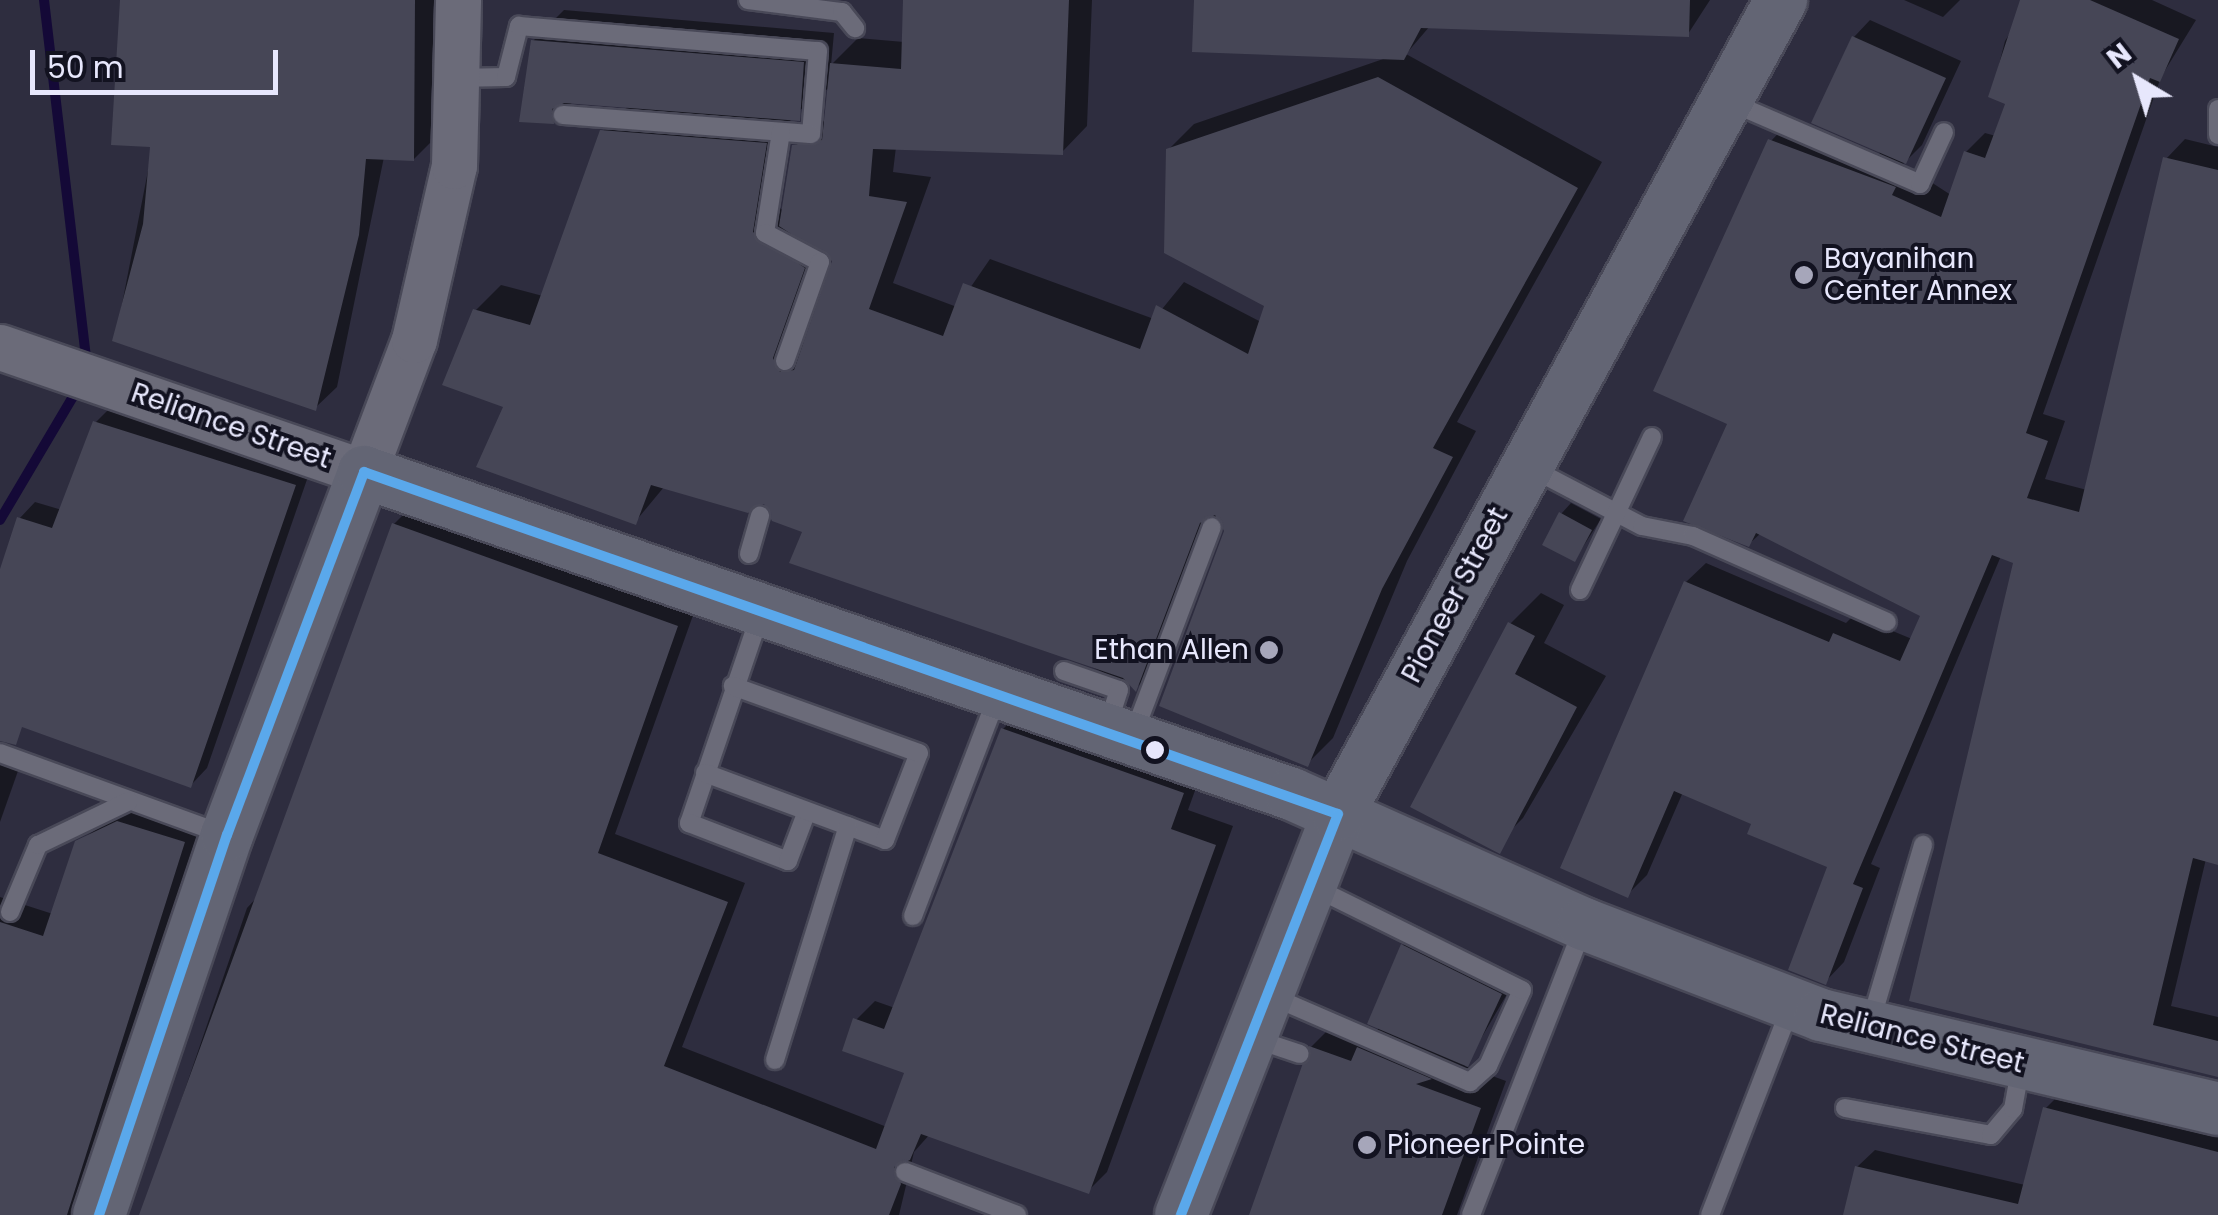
<!DOCTYPE html>
<style>
body{margin:0}
#map{position:relative;width:2218px;height:1215px;overflow:hidden;background:#2e2d3f;font-family:Poppins,sans-serif}
div>[style]{position:absolute}
.shadow>*{inset:0;background:#0007}
.stream>*{height:10px;margin:-5px;padding:0 5px;transform-origin:5px;border-radius:5px;background:#140937}
.building>*{inset:0;background:#464656}
.roads{filter:drop-shadow(2px 0 #494958) drop-shadow(-2px 0 #494958) drop-shadow(0 2px #494958) drop-shadow(0 -2px #494958)}
.service>*{height:18px;margin:-9px;padding:0 9px;transform-origin:9px;border-radius:9px;background:#6b6b79}
.tertiary>*{height:45px;margin:-22.5px;padding:0 22.5px;transform-origin:22.5px;border-radius:22.5px;background:#6b6b79}
.secondary>*{height:52px;margin:-26px;padding:0 26px;transform-origin:26px;border-radius:26px;background:#636574}
.bus-1>*{height:10px;margin:-5px;padding:0 5px;transform-origin:5px;border-radius:5px;background:#5aa8eb}
.dots>*{width:28px;height:28px;translate:-50% -50%;box-sizing:border-box;border:5px solid #121220;border-radius:50%}
span{translate:-50% -50%;white-space:nowrap;text-align:center;line-height:1.15;-webkit-text-stroke:8px #121220;paint-order:stroke}
.poi-label{font-size:28px;color:#e7e7fc}
.left{translate:0 -50%;text-align:left}
.right{translate:-100% -50%;text-align:right}
.street-label{font-size:28px;color:#e7e7fc}
.north{position:absolute;left:2088px;top:30px;width:100px;height:100px;-webkit-text-stroke:8px #121220;paint-order:stroke;rotate:322deg;font-size:28px;font-weight:700;line-height:40px;text-align:center;color:#e7e7fc}
.north::after{content:'';display:block;margin:auto;width:35px;height:45px;background:#e7e7fc;clip-path:polygon(50% 0,100% 100%,50% 72%,0 100%)}
.scale{position:absolute;left:30px;top:50px;width:248px;height:45px;box-sizing:border-box;border:5px solid #e7e7fc;border-top:0;padding-left:12px;font-size:30px;line-height:35px;white-space:nowrap;color:#e7e7fc;-webkit-text-stroke:8px #121220;paint-order:stroke}
</style>
<div id="map">
<div class="shadow">
<i style="clip-path:polygon(122px 0,435px 0,435px 138px,414px 159px,384px 157px,337px 387px,315px 408px,115px 340px,153px 145px)"></i>
<i style="clip-path:polygon(evenodd,906px 0,1092px 0,1087px 126px,1062px 152px,896px 147px,893px 172px,931px 177px,893px 283px,957px 307px,990px 259px,1154px 319px,1184px 282px,1261px 322px,1267px 305px,1168px 150px,1194px 124px,1389px 57px,1197px 0,1710px 0,1688px 34px,1430px 26px,1406px 54px,1602px 162px,1457px 422px,1476px 431px,1407px 561px,1333px 738px,1307px 764px,1218px 514px,1161px 663px,1136px 688px,805px 531px,766px 501px,664px 487px,635px 522px,507px 406px,475px 311px,501px 285px,543px 296px,602px 132px,629px 105px,574px 101px,553px 121px,533px 41px,564px 10px,834px 33px,831px 65px,858px 38px,904px 42px,906px 0,830px 87px,826px 119px,794px 146px,784px 211px,777px 206px,791px 117px,830px 87px,906px 0,825px 253px,835px 260px,805px 346px,797px 331px,825px 253px)"></i>
<i style="clip-path:polygon(1904px 0,1960px 0,1943px 17px)"></i>
<i style="clip-path:polygon(2031px 0,2152px 0,2196px 20px,2161px 77px,2043px 414px,2065px 421px,2045px 479px,2087px 490px,2166px 159px,2185px 139px,2218px 147px,2218px 860px,2206px 859px,2171px 1006px,2218px 1017px,2218px 1075px,1912px 999px,2016px 561px,2001px 556px,1871px 864px,1880px 868px,1844px 962px,1825px 982px,1830px 866px,1755px 823px,1683px 792px,1647px 875px,1627px 895px,1686px 582px,1706px 563px,1846px 623px,1854px 615px,1912px 639px,1923px 614px,1761px 533px,1749px 544px,1730px 423px,1771px 141px,1790px 121px,1880px 155px,1854px 37px,1870px 20px,1961px 61px,1922px 145px,1903px 164px,1951px 195px,1966px 152px,1985px 133px,1996px 136px,2008px 103px,1991px 96px,2005px 41px)"></i>
<i style="clip-path:polygon(112px 406px,311px 468px,207px 768px,191px 785px,0 717px,0 577px,19px 519px,35px 502px,62px 510px,95px 423px)"></i>
<i style="clip-path:polygon(1571px 503px,1601px 519px,1575px 559px,1561px 514px)"></i>
<i style="clip-path:polygon(413px 505px,696px 607px,615px 834px,745px 883px,682px 1047px,887px 1127px,907px 1072px,856px 1020px,875px 1001px,895px 1008px,1003px 729px,1022px 710px,1201px 774px,1188px 810px,1233px 826px,1107px 1172px,1088px 1191px,930px 1134px,914px 1152px,899px 1215px,143px 1212px,247px 908px,260px 894px,394px 524px)"></i>
<i style="clip-path:polygon(1541px 593px,1564px 605px,1544px 643px,1606px 676px,1523px 818px,1493px 848px,1510px 624px)"></i>
<i style="clip-path:polygon(0 745px,24px 754px,0 822px)"></i>
<i style="clip-path:polygon(139px 802px,203px 823px,76px 1215px,0 1215px,0 897px,53px 914px,77px 842px)"></i>
<i style="clip-path:polygon(1419px 929px,1517px 977px,1465px 1066px,1506px 1081px,1457px 1215px,1251px 1215px,1311px 1047px,1338px 1020px,1374px 1033px,1380px 1027px,1403px 945px)"></i>
<i style="clip-path:polygon(2063px 1091px,2218px 1131px,2218px 1215px,1846px 1215px,1857px 1167px,1875px 1150px,2025px 1185px,2045px 1109px)"></i>
</div>
<div class="stream">
<i style="left:44px;top:0;width:367px;rotate:83.3deg"></i>
<i style="left:0;top:520px;width:145px;rotate:-59.4deg"></i>
</div>
<div class="building">
<i style="clip-path:polygon(120px 0,415px 0,414px 161px,366px 159px,359px 235px,316px 411px,112px 341px,143px 224px,150px 147px,111px 145px)"></i>
<i style="clip-path:polygon(903px 0,1069px 0,1063px 155px,873px 149px,869px 196px,907px 202px,869px 309px,943px 336px,963px 283px,1140px 349px,1156px 305px,1248px 354px,1264px 306px,1164px 253px,1166px 149px,1378px 77px,1578px 188px,1433px 448px,1453px 457px,1382px 589px,1308px 767px,1159px 706px,1224px 531px,1215px 515px,1200px 523px,1136px 692px,1123px 678px,789px 563px,802px 532px,772px 521px,764px 504px,748px 513px,651px 485px,636px 525px,476px 467px,503px 407px,442px 385px,473px 309px,530px 325px,600px 130px,767px 143px,753px 232px,805px 268px,773px 358px,780px 372px,794px 370px,832px 261px,779px 226px,792px 145px,822px 140px,830px 63px,901px 69px)"></i>
<i style="clip-path:polygon(1194px 0,1690px 0,1689px 37px,1421px 28px,1404px 60px,1192px 52px)"></i>
<i style="clip-path:polygon(2020px 0,2090px 0,2179px 39px,2160px 82px,2150px 78px,2026px 433px,2048px 441px,2027px 498px,2079px 512px,2163px 157px,2218px 170px,2218px 865px,2193px 858px,2153px 1025px,2218px 1041px,2218px 1077px,1909px 1001px,2013px 563px,1992px 555px,1853px 884px,1863px 888px,1826px 985px,1788px 970px,1827px 867px,1747px 834px,1751px 824px,1674px 791px,1628px 898px,1560px 868px,1684px 581px,1829px 642px,1833px 633px,1900px 661px,1920px 616px,1756px 533px,1749px 547px,1683px 521px,1727px 424px,1653px 391px,1768px 139px,1896px 187px,1892px 195px,1941px 217px,1964px 151px,1985px 158px,2005px 104px,1988px 97px)"></i>
<i style="clip-path:polygon(1852px 36px,1946px 78px,1906px 164px,1811px 123px)"></i>
<i style="clip-path:polygon(531px 40px,804px 62px,800px 121px,564px 103px,552px 109px,554px 124px,519px 122px)"></i>
<i style="clip-path:polygon(93px 421px,296px 485px,191px 788px,22px 727px,16px 745px,0 741px,0 569px,17px 517px,52px 528px)"></i>
<i style="clip-path:polygon(1559px 512px,1592px 530px,1575px 562px,1542px 545px)"></i>
<i style="clip-path:polygon(392px 523px,678px 626px,598px 853px,728px 902px,664px 1066px,876px 1149px,904px 1073px,842px 1051px,853px 1018px,884px 1029px,1001px 728px,1184px 793px,1171px 829px,1216px 845px,1089px 1194px,921px 1134px,910px 1160px,894px 1167px,901px 1184px,889px 1215px,139px 1215px)"></i>
<i style="clip-path:polygon(1508px 622px,1535px 636px,1515px 674px,1577px 707px,1500px 854px,1410px 807px)"></i>
<i style="clip-path:polygon(117px 821px,185px 842px,67px 1215px,0 1215px,0 922px,43px 936px,75px 841px)"></i>
<i style="clip-path:polygon(1401px 944px,1502px 994px,1468px 1067px,1367px 1024px)"></i>
<i style="clip-path:polygon(1309px 1046px,1351px 1061px,1357px 1047px,1432px 1079px,1416px 1084px,1481px 1108px,1442px 1215px,1249px 1215px)"></i>
<i style="clip-path:polygon(2043px 1107px,2218px 1152px,2218px 1215px,1843px 1215px,1855px 1166px,2018px 1204px)"></i>
</div>
<div class="roads">
<div class="service">
<i style="left:748px;top:0;width:95px;rotate:7.3deg"></i>
<i style="left:842px;top:12px;width:21px;rotate:51deg"></i>
<i style="left:456px;top:78px;width:50px;rotate:-1.1deg"></i>
<i style="left:506px;top:77px;width:53px;rotate:-75.7deg"></i>
<i style="left:519px;top:26px;width:300px;rotate:4.8deg"></i>
<i style="left:818px;top:51px;width:83px;rotate:94.8deg"></i>
<i style="left:811px;top:134px;width:249px;rotate:-175.6deg"></i>
<i style="left:1730px;top:102px;width:207px;rotate:23.3deg"></i>
<i style="left:1920px;top:184px;width:57px;rotate:-65.2deg"></i>
<i style="left:2218px;top:109px;width:26px;rotate:90deg"></i>
<i style="left:781px;top:132px;width:102px;rotate:99deg"></i>
<i style="left:765px;top:233px;width:62px;rotate:27.8deg"></i>
<i style="left:820px;top:262px;width:105px;rotate:109.5deg"></i>
<i style="left:1531px;top:468px;width:125px;rotate:27.6deg"></i>
<i style="left:1642px;top:526px;width:52px;rotate:11.1deg"></i>
<i style="left:1693px;top:536px;width:212px;rotate:23.9deg"></i>
<i style="left:749px;top:554px;width:40px;rotate:-74deg"></i>
<i style="left:1580px;top:590px;width:169px;rotate:-64.8deg"></i>
<i style="left:760px;top:615px;width:220px;rotate:108.8deg"></i>
<i style="left:689px;top:823px;width:106px;rotate:21deg"></i>
<i style="left:788px;top:861px;width:53px;rotate:-69.2deg"></i>
<i style="left:1064px;top:671px;width:58px;rotate:19.1deg"></i>
<i style="left:1119px;top:690px;width:36px;rotate:108deg"></i>
<i style="left:1134px;top:733px;width:220px;rotate:-69.3deg"></i>
<i style="left:0;top:753px;width:239px;rotate:20deg"></i>
<i style="left:705px;top:773px;width:192px;rotate:20.4deg"></i>
<i style="left:885px;top:840px;width:93px;rotate:-68.7deg"></i>
<i style="left:919px;top:753px;width:198px;rotate:-160.2deg"></i>
<i style="left:10px;top:912px;width:73px;rotate:-67.3deg"></i>
<i style="left:38px;top:845px;width:101px;rotate:-25.8deg"></i>
<i style="left:913px;top:916px;width:235px;rotate:-69deg"></i>
<i style="left:1271px;top:996px;width:217px;rotate:23.4deg"></i>
<i style="left:1470px;top:1082px;width:24px;rotate:-42deg"></i>
<i style="left:1488px;top:1066px;width:83px;rotate:-65.9deg"></i>
<i style="left:1522px;top:990px;width:230px;rotate:-153.7deg"></i>
<i style="left:1870px;top:1024px;width:187px;rotate:-73.5deg"></i>
<i style="left:1255px;top:1039px;width:47px;rotate:18.4deg"></i>
<i style="left:775px;top:1060px;width:245px;rotate:-72.7deg"></i>
<i style="left:1845px;top:1108px;width:148px;rotate:10.5deg"></i>
<i style="left:1991px;top:1135px;width:34px;rotate:-50deg"></i>
<i style="left:2013px;top:1109px;width:45px;rotate:-79.7deg"></i>
<i style="left:905px;top:1172px;width:120px;rotate:21deg"></i>
<i style="left:1471px;top:1215px;width:309px;rotate:-68.7deg"></i>
<i style="left:1710px;top:1215px;width:221px;rotate:-68.8deg"></i>
</div>
<div class="tertiary">
<i style="left:0;top:347px;width:385px;rotate:19deg"></i>
<i style="left:364px;top:472px;width:141px;rotate:-69.3deg"></i>
<i style="left:414px;top:340px;width:179px;rotate:-77.1deg"></i>
<i style="left:454px;top:166px;width:166px;rotate:-88.6deg"></i>
</div>
<div class="secondary">
<i style="left:99px;top:1215px;width:401px;rotate:-71.4deg"></i>
<i style="left:227px;top:835px;width:388px;rotate:-69.3deg"></i>
<i style="left:364px;top:472px;width:982px;rotate:19.14deg"></i>
<i style="left:1292px;top:794px;width:320px;rotate:24deg"></i>
<i style="left:1584px;top:924px;width:254px;rotate:21deg"></i>
<i style="left:1821px;top:1015px;width:408px;rotate:13.3deg"></i>
<i style="left:1181px;top:1215px;width:431px;rotate:-68.6deg"></i>
<i style="left:1338px;top:814px;width:927px;rotate:-61.44deg"></i>
</div>
</div>
<div class="bus-1">
<i style="left:99px;top:1215px;width:401px;rotate:-71.4deg"></i>
<i style="left:227px;top:835px;width:388px;rotate:-69.3deg"></i>
<i style="left:364px;top:472px;width:1032px;rotate:19.35deg"></i>
<i style="left:1338px;top:814px;width:431px;rotate:111.4deg"></i>
</div>
<div class="dots">
<i style="left:1804px;top:275px;background:#a6a6ba"></i>
<i style="left:1269px;top:650px;background:#a6a6ba"></i>
<i style="left:1155px;top:750px;background:#e7e7fc"></i>
<i style="left:1367px;top:1145px;background:#a6a6ba"></i>
</div>
<div class="poi-label">
<span class="left" style="left:1824px;top:275px">Bayanihan<br>Center Annex</span>
<span class="right" style="left:1249px;top:650px">Ethan Allen</span>
<span class="left" style="left:1387px;top:1145px">Pioneer Pointe</span>
</div>
<div class="street-label">
<span style="left:231px;top:426px;rotate:19deg">Reliance Street</span>
<span style="left:1455px;top:595px;rotate:-62deg">Pioneer Street</span>
<span style="left:1922px;top:1039px;rotate:14deg">Reliance Street</span>
</div>
<div class="north">N</div>
<div class="scale">50 m</div>
</div>
